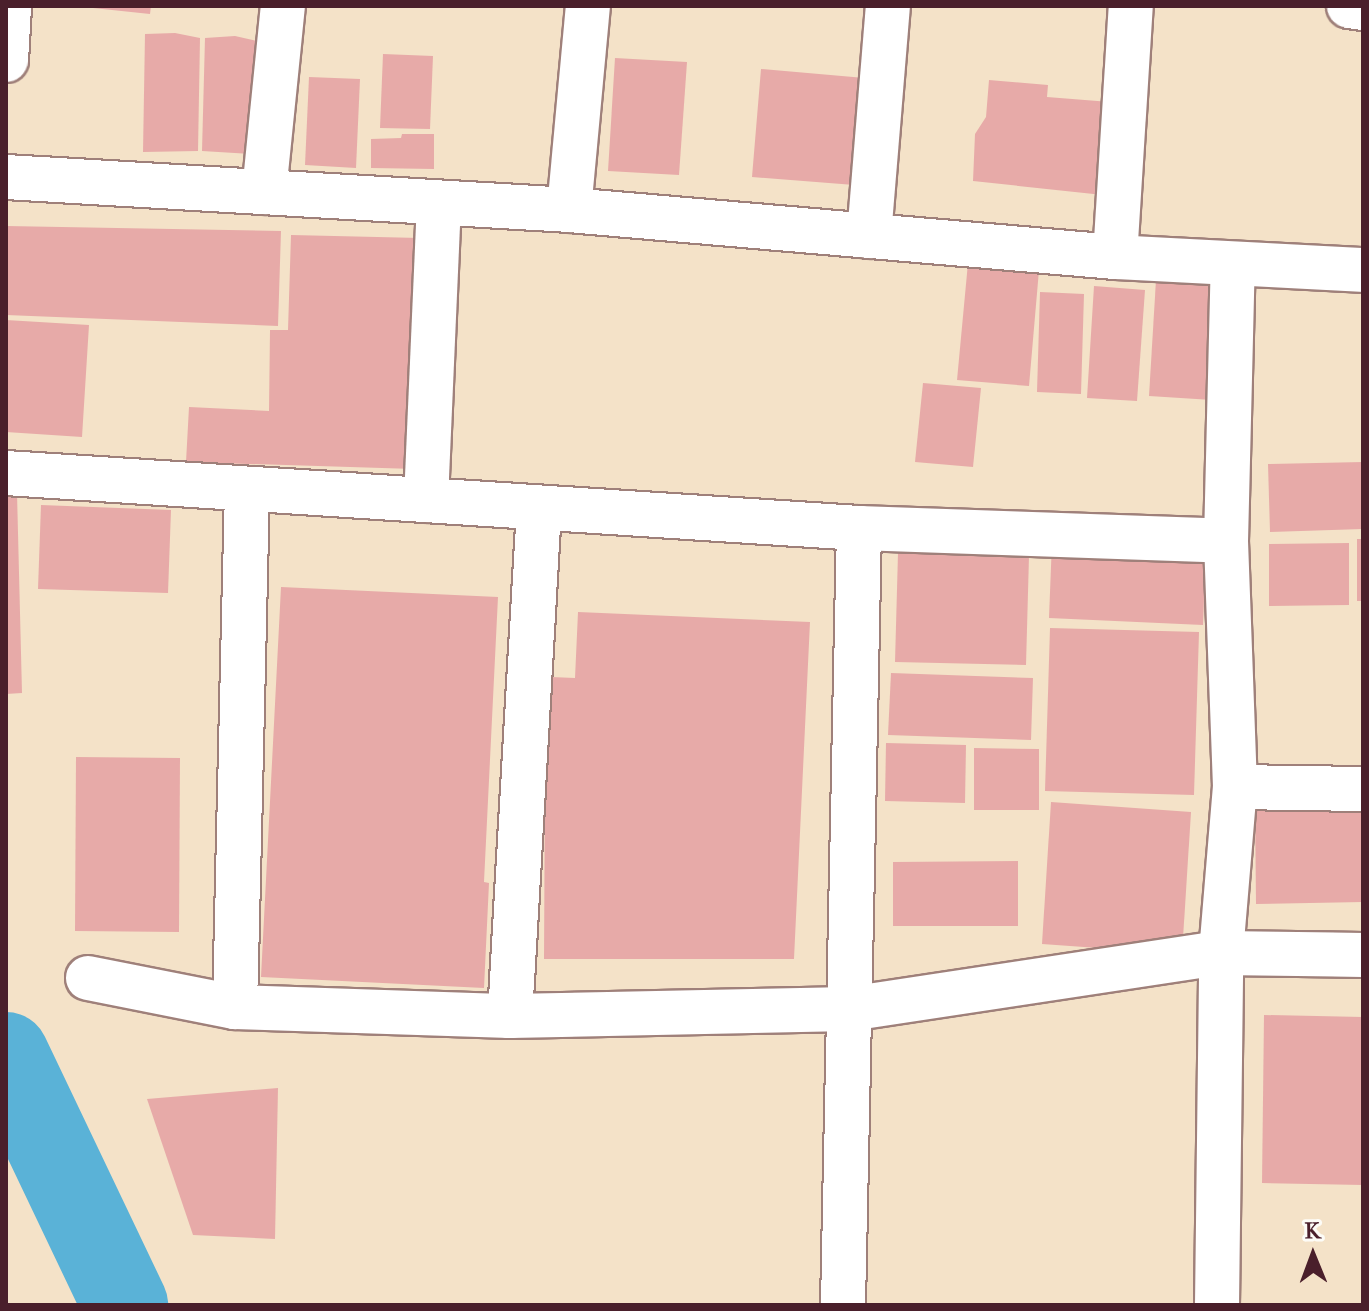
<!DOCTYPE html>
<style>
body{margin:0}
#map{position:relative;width:1369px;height:1311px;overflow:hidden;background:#f4e2c8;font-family:"IM FELL French Canon",serif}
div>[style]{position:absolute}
.river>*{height:86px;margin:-43px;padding:0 43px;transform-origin:43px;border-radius:43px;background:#5ab2d7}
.building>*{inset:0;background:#e7aaa8}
.roads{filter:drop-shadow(2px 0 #9f807a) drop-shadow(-2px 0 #9f807a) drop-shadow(0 2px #9f807a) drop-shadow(0 -2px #9f807a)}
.minor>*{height:44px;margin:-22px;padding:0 22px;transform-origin:22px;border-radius:22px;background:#fff}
span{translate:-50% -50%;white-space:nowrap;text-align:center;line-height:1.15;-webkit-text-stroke:7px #fdfcf7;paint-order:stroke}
.frame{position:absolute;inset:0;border:8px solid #4a1f2b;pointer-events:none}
.north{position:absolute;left:1273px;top:1215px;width:80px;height:80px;-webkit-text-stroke:6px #fdfcf7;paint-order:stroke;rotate:359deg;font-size:22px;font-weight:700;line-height:32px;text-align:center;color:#4a1f2b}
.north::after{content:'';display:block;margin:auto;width:28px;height:36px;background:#4a1f2b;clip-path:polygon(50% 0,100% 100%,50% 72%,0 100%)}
</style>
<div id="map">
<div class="river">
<i style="left:6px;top:1055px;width:277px;rotate:64.5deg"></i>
</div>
<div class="building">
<i style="clip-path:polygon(74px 6px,151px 6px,150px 14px)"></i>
<i style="clip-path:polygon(175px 33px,200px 38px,198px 151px,143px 152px,145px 34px)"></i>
<i style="clip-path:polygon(235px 36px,257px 41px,251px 154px,202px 151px,205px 38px)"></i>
<i style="clip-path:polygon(383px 54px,433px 56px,430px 129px,380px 128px)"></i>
<i style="clip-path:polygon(615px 58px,687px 62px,679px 175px,608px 171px)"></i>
<i style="clip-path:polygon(761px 69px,876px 79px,867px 186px,752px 177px)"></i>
<i style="clip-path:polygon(309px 77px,360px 79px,356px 168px,305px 165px)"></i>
<i style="clip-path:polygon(989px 80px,1048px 85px,1047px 97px,1110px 102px,1103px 195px,973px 181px,975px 134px,986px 117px)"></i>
<i style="clip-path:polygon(402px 134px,434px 134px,434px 169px,371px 168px,371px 139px,401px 138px)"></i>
<i style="clip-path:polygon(6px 226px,281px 231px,278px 326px,6px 315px)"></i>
<i style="clip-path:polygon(291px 235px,420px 238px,414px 469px,186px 462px,189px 407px,269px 411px,270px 330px,288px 330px)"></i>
<i style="clip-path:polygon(968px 263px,1039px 270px,1029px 386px,957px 380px)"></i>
<i style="clip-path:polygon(1156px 280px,1218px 283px,1212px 400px,1149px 396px)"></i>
<i style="clip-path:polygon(1094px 286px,1145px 290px,1137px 401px,1087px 398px)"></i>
<i style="clip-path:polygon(1040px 292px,1084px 294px,1081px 394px,1037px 392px)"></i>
<i style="clip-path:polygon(6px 320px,89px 325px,82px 437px,6px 432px)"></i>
<i style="clip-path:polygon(923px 383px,981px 388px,973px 467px,915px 462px)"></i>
<i style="clip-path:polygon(1363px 462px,1363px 529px,1270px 532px,1268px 464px)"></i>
<i style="clip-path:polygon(6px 493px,17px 493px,22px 693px,6px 694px)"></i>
<i style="clip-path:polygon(41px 505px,171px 510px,168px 593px,38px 589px)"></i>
<i style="clip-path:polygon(1357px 539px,1363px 539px,1363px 601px,1357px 601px)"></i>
<i style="clip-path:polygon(1052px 541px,1206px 547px,1203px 625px,1049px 618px)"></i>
<i style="clip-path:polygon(1349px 543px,1349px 605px,1269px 606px,1269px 544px)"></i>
<i style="clip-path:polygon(898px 553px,1029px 556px,1026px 665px,895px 662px)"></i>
<i style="clip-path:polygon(281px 587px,498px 597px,484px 882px,489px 883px,484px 988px,261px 977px)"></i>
<i style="clip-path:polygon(578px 612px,810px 622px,794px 959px,544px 959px,545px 776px,551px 677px,575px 678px)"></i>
<i style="clip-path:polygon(1050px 628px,1199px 632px,1194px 795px,1045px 791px)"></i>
<i style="clip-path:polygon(891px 673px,1033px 678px,1031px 740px,888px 735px)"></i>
<i style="clip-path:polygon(886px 743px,966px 745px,965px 803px,885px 801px)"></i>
<i style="clip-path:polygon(974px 748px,1039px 749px,1039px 810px,974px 810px)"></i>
<i style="clip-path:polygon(76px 757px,180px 758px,179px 932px,75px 931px)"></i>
<i style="clip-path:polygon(1363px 801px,1363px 902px,1256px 904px,1255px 803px)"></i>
<i style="clip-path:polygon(1051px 802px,1191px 812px,1182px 954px,1042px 944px)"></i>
<i style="clip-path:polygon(1018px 861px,1018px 926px,893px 926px,893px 862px)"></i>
<i style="clip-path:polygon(1264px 1015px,1363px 1017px,1363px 1185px,1262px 1183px)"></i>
<i style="clip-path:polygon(278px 1088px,275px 1239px,193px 1235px,147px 1099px)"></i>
</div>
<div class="roads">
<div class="minor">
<i style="left:1349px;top:6px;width:14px;rotate:8deg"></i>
<i style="left:6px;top:60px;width:54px;rotate:-86.8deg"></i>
<i style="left:6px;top:177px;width:564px;rotate:3.35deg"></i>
<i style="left:569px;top:210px;width:548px;rotate:4.92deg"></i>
<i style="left:1115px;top:257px;width:248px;rotate:3deg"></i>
<i style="left:264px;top:192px;width:187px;rotate:-84.2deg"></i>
<i style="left:569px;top:210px;width:205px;rotate:-84.7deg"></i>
<i style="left:869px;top:236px;width:231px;rotate:-85.3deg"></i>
<i style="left:1115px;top:257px;width:252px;rotate:-86.4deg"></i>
<i style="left:6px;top:473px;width:855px;rotate:3.69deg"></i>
<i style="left:859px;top:528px;width:367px;rotate:2deg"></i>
<i style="left:426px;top:500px;width:296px;rotate:-87.5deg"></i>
<i style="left:1235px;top:787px;width:128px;rotate:0.9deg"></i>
<i style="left:88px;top:978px;width:150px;rotate:11.2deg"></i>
<i style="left:235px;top:1007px;width:275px;rotate:1.9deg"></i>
<i style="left:510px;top:1016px;width:339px;rotate:-1.2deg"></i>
<i style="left:849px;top:1009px;width:376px;rotate:-8.6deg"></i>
<i style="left:1221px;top:953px;width:142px;rotate:0.8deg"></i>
<i style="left:235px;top:1007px;width:518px;rotate:-88.67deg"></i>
<i style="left:510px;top:1016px;width:509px;rotate:-86.73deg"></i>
<i style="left:843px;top:1305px;width:777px;rotate:-88.82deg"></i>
<i style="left:1217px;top:1305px;width:352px;rotate:-89.3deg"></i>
<i style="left:1221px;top:953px;width:167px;rotate:-85.2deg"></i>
<i style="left:1235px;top:787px;width:246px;rotate:-92.1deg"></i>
<i style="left:1226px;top:541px;width:277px;rotate:-88.6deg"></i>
</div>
</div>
<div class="frame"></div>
<div class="north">K</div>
</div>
